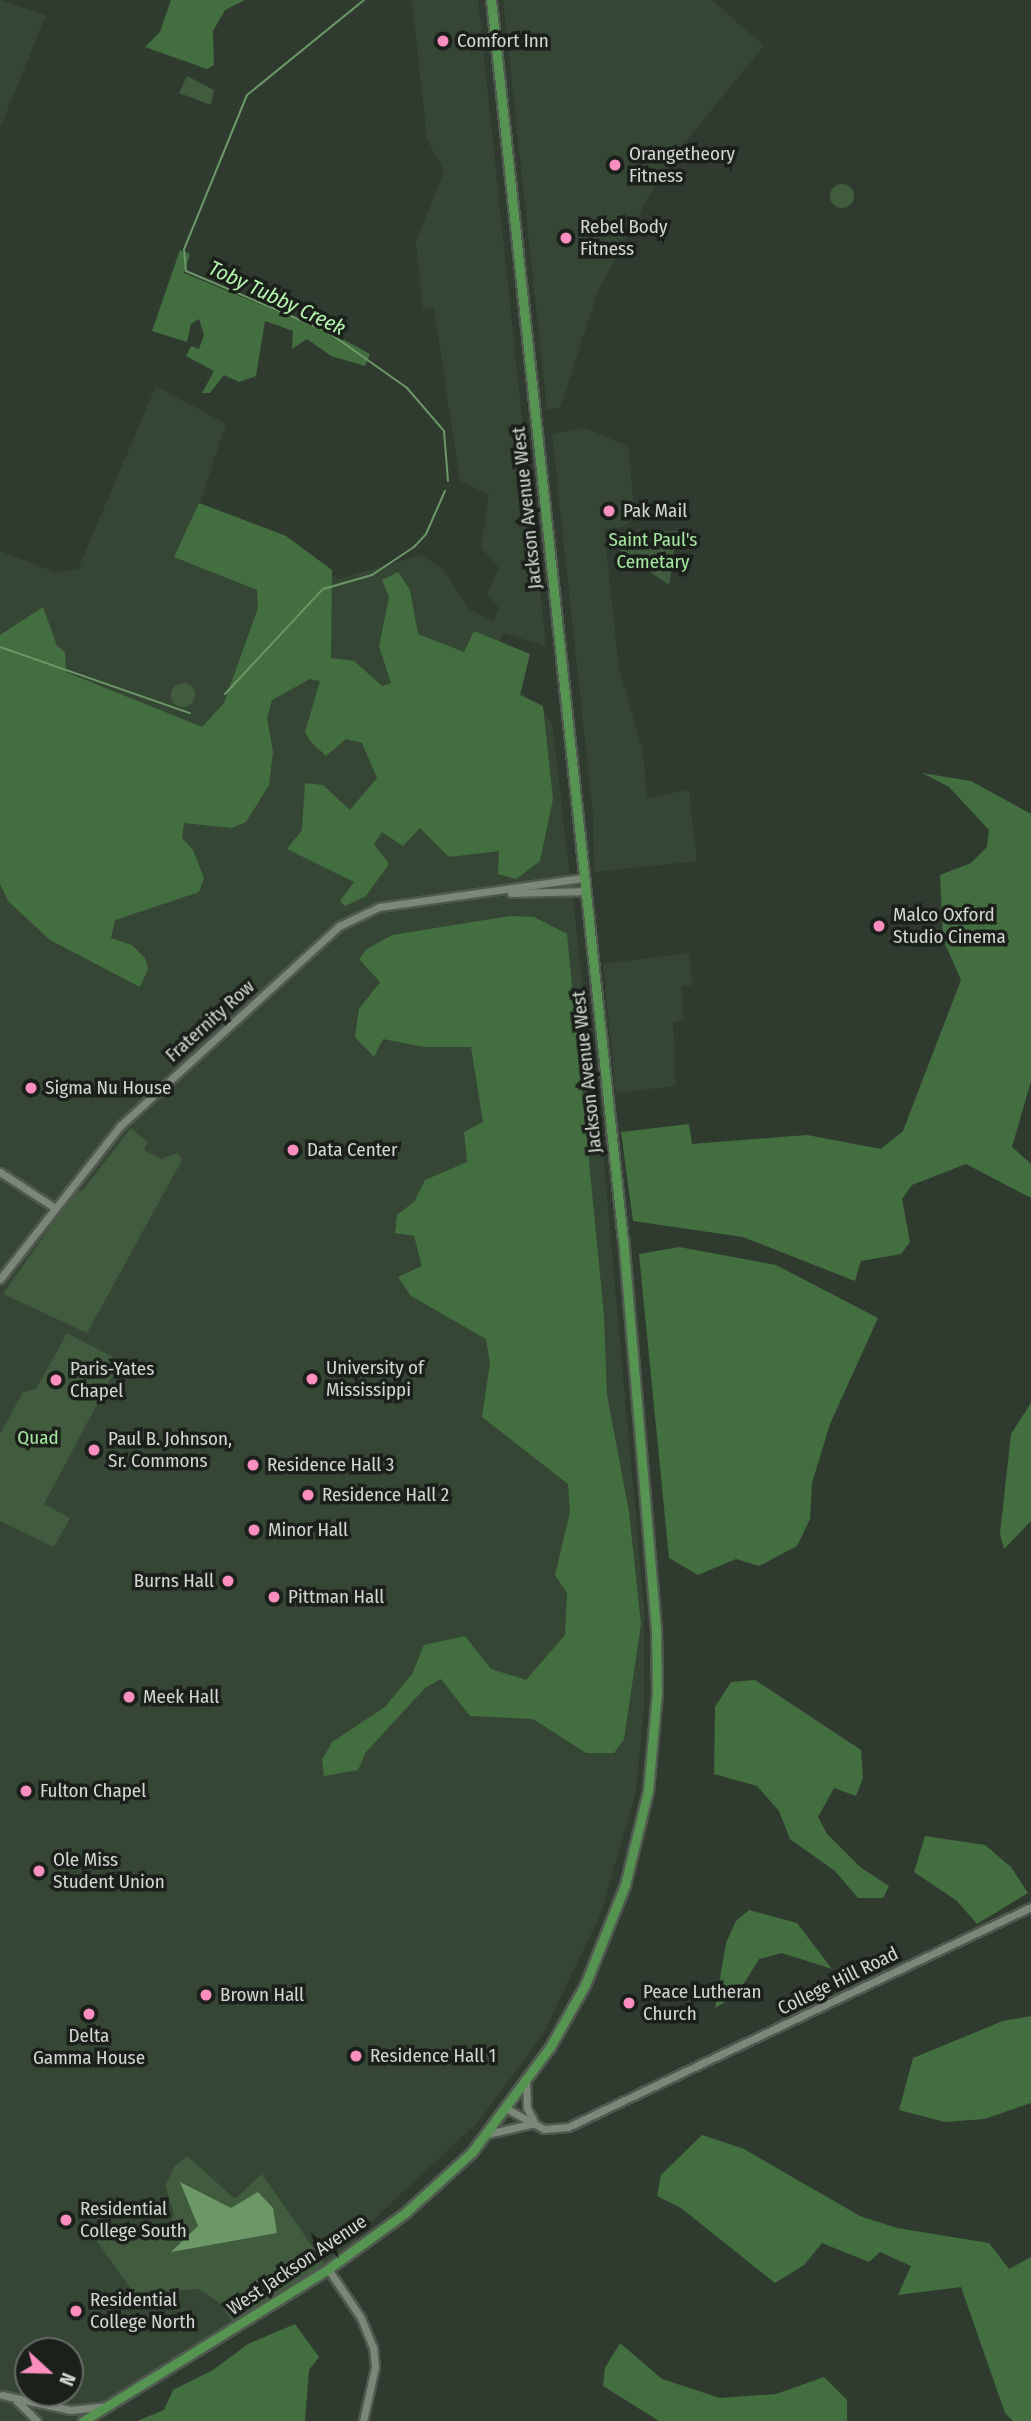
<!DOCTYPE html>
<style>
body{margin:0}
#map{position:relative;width:1031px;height:2421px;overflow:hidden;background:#303b2f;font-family:"Fira Sans Condensed",sans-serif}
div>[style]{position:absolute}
.built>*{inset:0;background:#364635}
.green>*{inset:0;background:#415b3e}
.round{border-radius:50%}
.forest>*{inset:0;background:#436e40}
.water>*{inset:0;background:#6c9868}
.stream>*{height:2px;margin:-1px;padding:0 1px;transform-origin:1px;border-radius:1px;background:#6c9868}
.roads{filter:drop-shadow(2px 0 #50594f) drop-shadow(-2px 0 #50594f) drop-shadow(0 2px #50594f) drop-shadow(0 -2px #50594f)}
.minor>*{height:7px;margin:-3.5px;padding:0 3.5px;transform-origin:3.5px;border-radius:3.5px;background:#7b8779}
.major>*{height:9px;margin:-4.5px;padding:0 4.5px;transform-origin:4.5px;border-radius:4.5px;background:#559451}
.dots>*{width:19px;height:19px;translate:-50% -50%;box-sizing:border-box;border:4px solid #1b201b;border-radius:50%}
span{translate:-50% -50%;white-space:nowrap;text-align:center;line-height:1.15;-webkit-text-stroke:7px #1b201b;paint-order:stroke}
.poi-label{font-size:19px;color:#d2d8d1}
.left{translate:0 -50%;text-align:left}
.right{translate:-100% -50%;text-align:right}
.street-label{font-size:19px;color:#d2d8d1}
.park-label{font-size:19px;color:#a6e7a1}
.water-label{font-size:21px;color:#b5f6af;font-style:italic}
.north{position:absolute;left:14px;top:2337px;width:70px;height:70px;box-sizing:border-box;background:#1b201b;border:2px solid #646a64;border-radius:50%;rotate:112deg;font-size:19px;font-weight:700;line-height:28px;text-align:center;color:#d2d8d1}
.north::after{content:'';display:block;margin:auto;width:24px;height:32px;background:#fd8ec0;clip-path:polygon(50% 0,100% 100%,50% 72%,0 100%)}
</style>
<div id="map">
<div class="built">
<i style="clip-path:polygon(0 0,46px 15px,0 128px)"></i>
<i style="clip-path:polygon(evenodd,412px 0,478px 0,546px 646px,503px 633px,484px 677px,519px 690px,552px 723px,604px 1164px,644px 1608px,644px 1711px,635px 1796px,601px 1913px,543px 2034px,478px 2122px,360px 2232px,342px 2268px,90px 2421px,0 2421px,0 551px,57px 573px,78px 569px,156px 386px,226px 424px,200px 503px,338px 579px,422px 555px,444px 570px,469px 609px,493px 621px,499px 608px,487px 594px,499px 568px,481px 547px,489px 495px,460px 481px,434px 308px,423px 309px,416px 242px,444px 171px,427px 139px,412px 0,28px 2351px,70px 2351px,70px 2393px,28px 2393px,28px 2351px)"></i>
<i style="clip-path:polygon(503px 0,712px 0,764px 46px,680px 148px,649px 196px,598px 291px,560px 408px,547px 410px)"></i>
<i style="clip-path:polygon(584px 428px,628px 446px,635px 518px,623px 527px,604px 529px,619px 669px,643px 752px,647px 798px,689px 790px,697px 861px,594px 872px,593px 815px,552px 434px)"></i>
<i style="clip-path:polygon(689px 953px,692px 985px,681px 987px,684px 1020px,673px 1022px,676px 1086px,616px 1093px,603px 964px)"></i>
</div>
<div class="green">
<i style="clip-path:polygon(187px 76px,214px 90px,211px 105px,179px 93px)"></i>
<i class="round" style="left:830px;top:184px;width:24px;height:24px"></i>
<i style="clip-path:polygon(677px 531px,669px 585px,616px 548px,617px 543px,648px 532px)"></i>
<i class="round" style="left:171px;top:683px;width:24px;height:24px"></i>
<i style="clip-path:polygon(131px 1128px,148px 1142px,144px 1150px,161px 1159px,178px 1153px,182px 1160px,87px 1333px,3px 1294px,77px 1189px,82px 1191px)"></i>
<i style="clip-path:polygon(67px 1333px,120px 1361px,44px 1504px,70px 1518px,54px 1547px,0 1521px,0 1434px,23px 1392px,36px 1389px)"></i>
<i style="clip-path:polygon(187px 2156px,235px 2199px,262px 2174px,328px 2269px,236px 2327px,221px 2304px,199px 2289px,165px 2291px,142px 2305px,97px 2241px,105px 2235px,113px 2241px,136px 2241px,171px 2223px,174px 2214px,165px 2186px,174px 2167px)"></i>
</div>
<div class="forest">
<i style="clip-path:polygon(171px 0,245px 0,225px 10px,213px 31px,214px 65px,207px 69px,145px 47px,160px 32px)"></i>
<i style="clip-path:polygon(180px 250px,190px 254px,184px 273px,337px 336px,370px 354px,365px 366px,331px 356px,307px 339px,292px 349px,293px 331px,265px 321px,256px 376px,239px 382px,224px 375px,210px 393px,202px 393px,214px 371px,186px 356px,191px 346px,199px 349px,204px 335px,199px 319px,191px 324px,187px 342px,152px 331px)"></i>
<i style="clip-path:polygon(199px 503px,286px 536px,332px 570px,331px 658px,354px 661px,382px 686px,391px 683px,379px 646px,389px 597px,382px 580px,398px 572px,410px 590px,418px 634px,464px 652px,474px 631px,530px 654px,520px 695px,543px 706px,553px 799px,540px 861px,516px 879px,498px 874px,499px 851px,449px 857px,420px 828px,403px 846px,382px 832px,374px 844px,389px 864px,366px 896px,345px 906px,340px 901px,354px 882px,287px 849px,302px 830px,305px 783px,323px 785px,350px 810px,377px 778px,362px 743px,346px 739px,326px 756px,310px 741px,305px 732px,320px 681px,310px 679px,272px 700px,267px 718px,273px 752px,269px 785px,246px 822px,232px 828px,184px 823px,182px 838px,193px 850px,204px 878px,199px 892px,115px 920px,111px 938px,132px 945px,145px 958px,148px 969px,140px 987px,50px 940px,8px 901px,0 884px,0 635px,43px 607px,57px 646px,65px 652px,66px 672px,202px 727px,224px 703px,258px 608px,257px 590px,174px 557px)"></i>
<i style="clip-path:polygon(922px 773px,971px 781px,1031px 814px,1031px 1081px,1012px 1147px,1031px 1164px,1031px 1198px,966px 1164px,912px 1185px,902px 1199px,910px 1242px,901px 1254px,861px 1261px,855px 1281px,743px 1237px,633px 1221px,621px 1132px,689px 1124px,692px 1144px,807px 1135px,881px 1149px,903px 1131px,961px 980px,943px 939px,940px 875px,971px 863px,987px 847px,989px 830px,949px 787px)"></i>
<i style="clip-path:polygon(510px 916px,534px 917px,567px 934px,604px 1316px,607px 1395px,629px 1512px,641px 1624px,624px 1739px,614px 1753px,586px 1753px,533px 1719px,470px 1716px,441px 1679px,425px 1688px,366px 1752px,358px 1770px,324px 1776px,322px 1760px,332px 1742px,385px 1707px,412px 1674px,424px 1645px,465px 1636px,491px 1669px,526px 1680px,565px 1635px,567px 1593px,555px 1575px,570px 1512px,568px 1484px,482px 1417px,490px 1363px,486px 1339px,411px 1296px,398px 1277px,422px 1266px,414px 1236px,395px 1233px,397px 1215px,414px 1202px,425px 1180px,467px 1162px,464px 1132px,483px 1122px,471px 1047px,424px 1047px,383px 1039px,374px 1057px,355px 1037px,359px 1009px,380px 982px,359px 959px,367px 949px,392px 935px)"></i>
<i style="clip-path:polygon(679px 1247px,776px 1265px,878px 1318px,830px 1424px,812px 1483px,810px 1519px,797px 1546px,759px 1566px,736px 1559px,698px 1575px,669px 1558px,639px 1254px)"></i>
<i style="clip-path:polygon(1031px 1403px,1031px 1521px,1004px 1549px,1000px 1534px,1011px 1434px)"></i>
<i style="clip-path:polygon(755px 1680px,861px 1750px,863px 1778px,856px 1796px,834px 1788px,818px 1817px,827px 1834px,860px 1867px,889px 1886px,883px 1898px,858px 1898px,835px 1871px,790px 1839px,779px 1811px,757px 1786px,714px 1774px,715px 1707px,731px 1682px)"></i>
<i style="clip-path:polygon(925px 1836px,985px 1845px,1011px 1867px,1028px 1893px,977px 1924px,957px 1901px,914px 1872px)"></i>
<i style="clip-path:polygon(749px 1910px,797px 1923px,832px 1969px,782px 1953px,759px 1959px,737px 1995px,715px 2008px,726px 1943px,736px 1921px)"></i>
<i style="clip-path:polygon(1031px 2016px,1031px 2103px,984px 2119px,945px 2122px,899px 2110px,913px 2058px,1003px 2021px)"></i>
<i style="clip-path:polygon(702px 2135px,744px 2149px,860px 2216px,897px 2228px,989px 2243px,1009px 2269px,1031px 2257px,1031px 2421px,1013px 2421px,1005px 2413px,961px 2287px,898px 2295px,911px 2266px,880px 2252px,869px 2262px,822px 2243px,804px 2265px,775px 2283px,681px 2208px,657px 2196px,661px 2175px)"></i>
<i style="clip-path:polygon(295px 2324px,319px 2357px,309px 2370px,305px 2421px,137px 2421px,164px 2410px,173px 2390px,213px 2370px,248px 2344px)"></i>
<i style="clip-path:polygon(620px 2343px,662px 2379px,720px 2398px,776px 2394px,824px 2377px,847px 2400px,847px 2421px,659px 2421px,603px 2386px,605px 2368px)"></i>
</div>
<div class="water">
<i style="clip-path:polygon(180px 2182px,231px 2208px,258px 2192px,273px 2208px,277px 2233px,171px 2252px,198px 2226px)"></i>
</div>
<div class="stream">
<i style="left:364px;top:0;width:151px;rotate:140.9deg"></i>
<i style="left:247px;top:95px;width:166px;rotate:112.2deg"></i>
<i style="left:184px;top:249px;width:22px;rotate:85deg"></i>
<i style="left:186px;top:271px;width:155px;rotate:23.2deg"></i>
<i style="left:328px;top:332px;width:97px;rotate:35.3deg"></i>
<i style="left:407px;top:388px;width:57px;rotate:49.3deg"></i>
<i style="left:444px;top:431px;width:50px;rotate:85.4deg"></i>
<i style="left:0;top:647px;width:201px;rotate:19.2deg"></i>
<i style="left:225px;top:694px;width:144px;rotate:-47deg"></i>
<i style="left:323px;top:589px;width:51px;rotate:-15.9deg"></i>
<i style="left:372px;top:575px;width:50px;rotate:-33.7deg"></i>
<i style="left:414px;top:547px;width:18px;rotate:-47deg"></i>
<i style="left:426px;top:534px;width:47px;rotate:-66.2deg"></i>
</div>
<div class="roads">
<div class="minor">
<i style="left:511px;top:893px;width:74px;rotate:-1.5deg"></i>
<i style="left:0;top:1172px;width:66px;rotate:33.2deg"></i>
<i style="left:0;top:1279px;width:194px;rotate:-51.9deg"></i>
<i style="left:120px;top:1126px;width:297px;rotate:-42.4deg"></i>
<i style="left:339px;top:926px;width:44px;rotate:-25.4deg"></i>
<i style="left:379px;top:907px;width:207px;rotate:-8.1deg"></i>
<i style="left:526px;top:2081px;width:27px;rotate:88deg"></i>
<i style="left:527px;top:2108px;width:18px;rotate:63deg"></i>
<i style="left:507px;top:2109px;width:42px;rotate:28.4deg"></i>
<i style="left:544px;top:2129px;width:24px;rotate:-5deg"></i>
<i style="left:568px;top:2127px;width:513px;rotate:-25.42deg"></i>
<i style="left:487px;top:2134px;width:45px;rotate:-12.8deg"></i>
<i style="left:328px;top:2269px;width:59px;rotate:56deg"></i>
<i style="left:361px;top:2318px;width:31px;rotate:68deg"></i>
<i style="left:373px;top:2347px;width:20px;rotate:84deg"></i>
<i style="left:375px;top:2367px;width:55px;rotate:102.5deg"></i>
<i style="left:2px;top:2395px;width:70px;rotate:12.4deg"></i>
<i style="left:70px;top:2410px;width:36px;rotate:-6deg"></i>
<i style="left:17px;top:2401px;width:28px;rotate:45deg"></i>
</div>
<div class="major">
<i style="left:83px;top:2421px;width:288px;rotate:-31.8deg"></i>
<i style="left:328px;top:2269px;width:95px;rotate:-36deg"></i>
<i style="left:405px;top:2213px;width:91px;rotate:-42.3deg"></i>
<i style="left:472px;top:2152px;width:131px;rotate:-53.4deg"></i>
<i style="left:550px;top:2047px;width:71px;rotate:-60.6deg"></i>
<i style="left:585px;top:1985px;width:108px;rotate:-68.2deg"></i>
<i style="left:625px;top:1885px;width:97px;rotate:-76.3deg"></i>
<i style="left:648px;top:1791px;width:98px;rotate:-84.8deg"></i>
<i style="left:657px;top:1693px;width:63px;rotate:-90.9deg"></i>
<i style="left:656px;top:1630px;width:390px;rotate:-94.8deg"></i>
<i style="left:623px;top:1241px;width:1248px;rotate:-96.07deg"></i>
</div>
</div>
<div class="dots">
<i style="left:443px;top:41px;background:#fd8ec0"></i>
<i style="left:615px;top:165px;background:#fd8ec0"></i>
<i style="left:566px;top:238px;background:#fd8ec0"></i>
<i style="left:609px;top:511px;background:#fd8ec0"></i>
<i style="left:879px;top:926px;background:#fd8ec0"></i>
<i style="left:31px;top:1088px;background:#fd8ec0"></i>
<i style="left:293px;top:1150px;background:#fd8ec0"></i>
<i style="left:312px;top:1379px;background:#fd8ec0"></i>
<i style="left:56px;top:1380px;background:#fd8ec0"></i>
<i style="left:94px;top:1450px;background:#fd8ec0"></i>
<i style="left:253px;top:1465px;background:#fd8ec0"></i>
<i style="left:308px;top:1495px;background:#fd8ec0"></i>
<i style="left:254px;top:1530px;background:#fd8ec0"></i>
<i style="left:228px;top:1581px;background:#fd8ec0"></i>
<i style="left:274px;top:1597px;background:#fd8ec0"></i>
<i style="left:129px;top:1697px;background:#fd8ec0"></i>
<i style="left:26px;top:1791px;background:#fd8ec0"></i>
<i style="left:39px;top:1871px;background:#fd8ec0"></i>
<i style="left:206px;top:1995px;background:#fd8ec0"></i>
<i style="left:629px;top:2003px;background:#fd8ec0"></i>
<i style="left:89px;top:2014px;background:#fd8ec0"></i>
<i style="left:356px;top:2056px;background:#fd8ec0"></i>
<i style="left:66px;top:2220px;background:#fd8ec0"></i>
<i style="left:76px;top:2311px;background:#fd8ec0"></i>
</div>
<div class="poi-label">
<span class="left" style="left:457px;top:41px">Comfort Inn</span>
<span class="left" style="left:629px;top:165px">Orangetheory<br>Fitness</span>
<span class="left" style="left:580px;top:238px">Rebel Body<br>Fitness</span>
<span class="left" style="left:623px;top:511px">Pak Mail</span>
<span class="left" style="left:893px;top:926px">Malco Oxford<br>Studio Cinema</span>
<span class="left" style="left:45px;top:1088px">Sigma Nu House</span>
<span class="left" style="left:307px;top:1150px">Data Center</span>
<span class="left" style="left:326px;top:1379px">University of<br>Mississippi</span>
<span class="left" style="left:70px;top:1380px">Paris-Yates<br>Chapel</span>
<span class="left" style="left:108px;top:1450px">Paul B. Johnson,<br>Sr. Commons</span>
<span class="left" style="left:267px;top:1465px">Residence Hall 3</span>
<span class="left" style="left:322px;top:1495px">Residence Hall 2</span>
<span class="left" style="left:268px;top:1530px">Minor Hall</span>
<span class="right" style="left:214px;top:1581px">Burns Hall</span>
<span class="left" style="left:288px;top:1597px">Pittman Hall</span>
<span class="left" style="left:143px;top:1697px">Meek Hall</span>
<span class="left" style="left:40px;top:1791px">Fulton Chapel</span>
<span class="left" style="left:53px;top:1871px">Ole Miss<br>Student Union</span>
<span class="left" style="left:643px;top:2003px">Peace Lutheran<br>Church</span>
<span class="left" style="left:220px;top:1995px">Brown Hall</span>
<span style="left:89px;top:2047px">Delta<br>Gamma House</span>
<span class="left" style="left:370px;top:2056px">Residence Hall 1</span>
<span class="left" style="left:80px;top:2220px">Residential<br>College South</span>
<span class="left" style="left:90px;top:2311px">Residential<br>College North</span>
</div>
<div class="street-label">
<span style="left:527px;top:508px;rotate:-96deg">Jackson Avenue West</span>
<span style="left:210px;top:1021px;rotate:-42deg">Fraternity Row</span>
<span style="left:587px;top:1072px;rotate:-96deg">Jackson Avenue West</span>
<span style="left:838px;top:1981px;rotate:-26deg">College Hill Road</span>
<span style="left:297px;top:2265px;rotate:-34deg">West Jackson Avenue</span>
</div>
<div class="park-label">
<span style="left:653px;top:551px">Saint Paul's<br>Cemetary</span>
<span style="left:38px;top:1438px">Quad</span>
</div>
<div class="water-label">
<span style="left:277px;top:298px;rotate:25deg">Toby Tubby Creek</span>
</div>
<div class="north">N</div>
</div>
